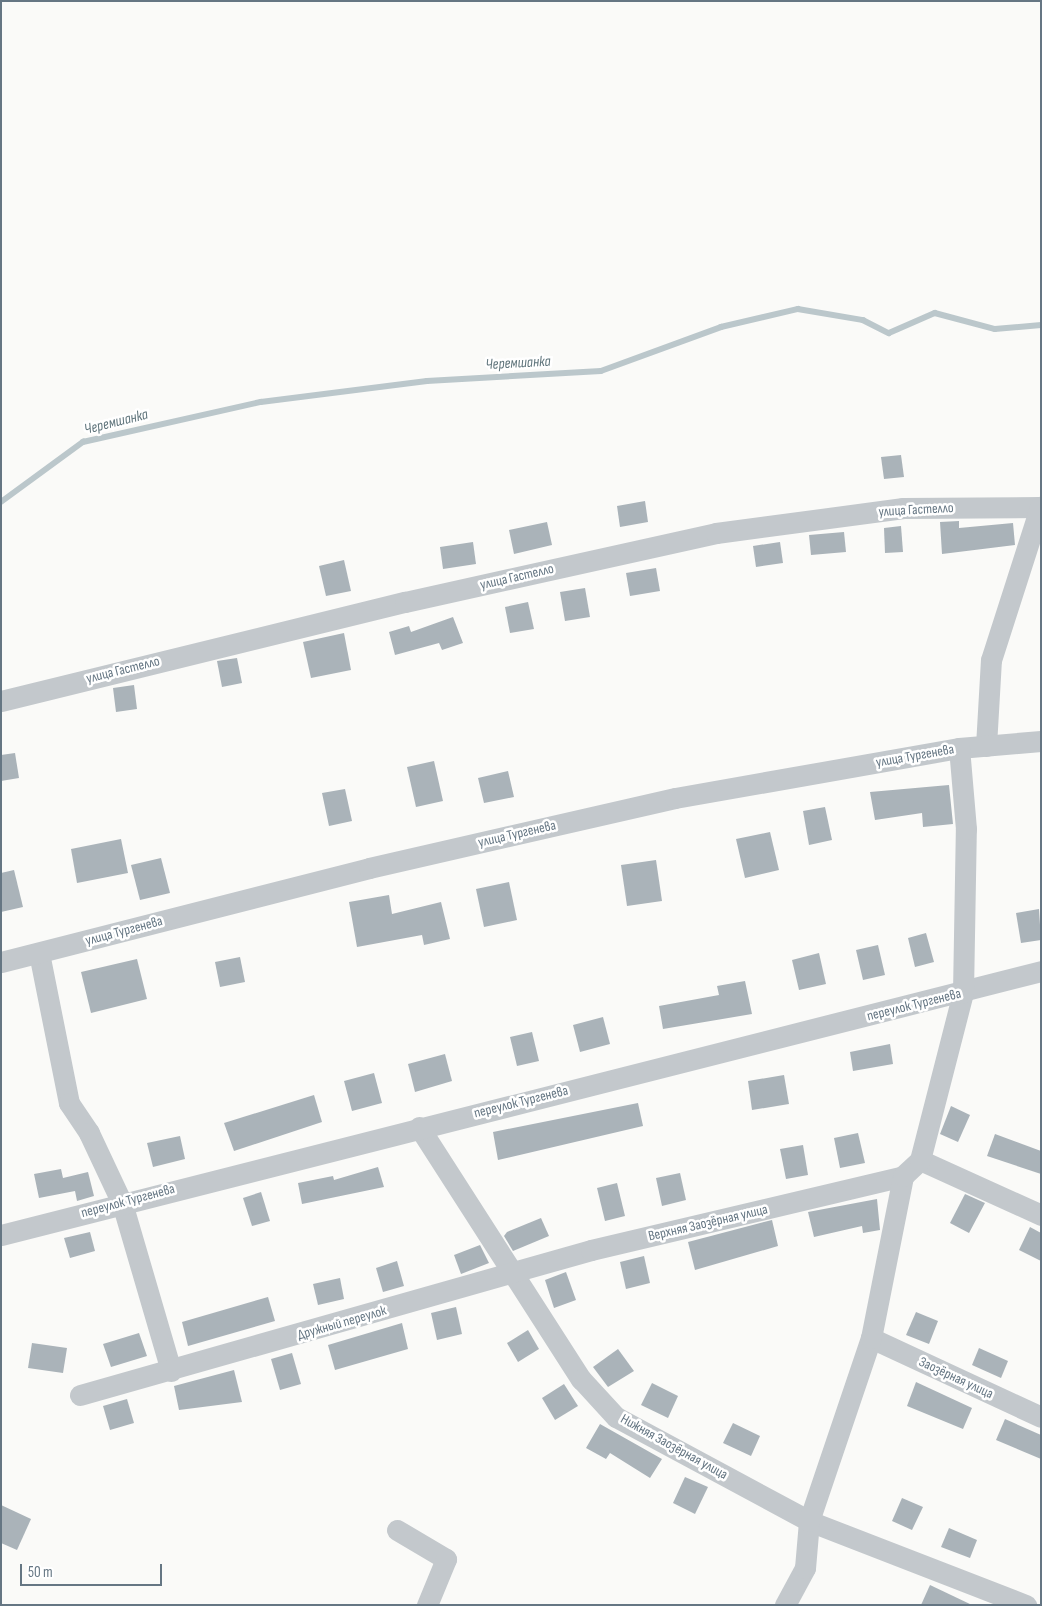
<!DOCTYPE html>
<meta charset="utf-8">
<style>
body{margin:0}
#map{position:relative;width:1042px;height:1606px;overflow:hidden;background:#fafaf8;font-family:"Sofia Sans Condensed",sans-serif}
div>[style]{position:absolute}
.stream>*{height:5.5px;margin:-2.75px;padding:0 2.75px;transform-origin:2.75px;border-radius:2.75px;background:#bbc7cb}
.building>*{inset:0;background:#aab3b9}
.minor>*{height:21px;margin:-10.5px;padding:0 10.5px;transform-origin:10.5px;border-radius:10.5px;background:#c3c8cc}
span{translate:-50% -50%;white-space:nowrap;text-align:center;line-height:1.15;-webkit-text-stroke:5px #fff;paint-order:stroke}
.street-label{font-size:14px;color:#657683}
.water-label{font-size:15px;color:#60757c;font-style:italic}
.frame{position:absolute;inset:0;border:2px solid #657683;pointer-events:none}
.scale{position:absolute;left:20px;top:1564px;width:142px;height:22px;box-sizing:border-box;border:2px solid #657683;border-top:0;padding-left:6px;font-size:15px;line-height:18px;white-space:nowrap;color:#657683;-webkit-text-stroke:4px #fff;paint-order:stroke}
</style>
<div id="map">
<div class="stream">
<i style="left:1px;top:502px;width:102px;rotate:-36.2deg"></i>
<i style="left:83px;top:442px;width:182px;rotate:-12.7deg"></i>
<i style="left:261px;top:402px;width:167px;rotate:-7.2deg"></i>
<i style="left:427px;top:381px;width:174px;rotate:-3.3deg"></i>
<i style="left:601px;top:371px;width:128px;rotate:-20.1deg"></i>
<i style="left:721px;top:327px;width:79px;rotate:-13.2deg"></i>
<i style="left:798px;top:309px;width:66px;rotate:9.6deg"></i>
<i style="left:863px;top:320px;width:29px;rotate:27deg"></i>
<i style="left:889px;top:333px;width:50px;rotate:-23.5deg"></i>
<i style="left:935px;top:313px;width:62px;rotate:14.9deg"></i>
<i style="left:995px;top:329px;width:46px;rotate:-5deg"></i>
</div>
<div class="building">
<i style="clip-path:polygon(901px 455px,904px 477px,884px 479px,881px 457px)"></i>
<i style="clip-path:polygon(645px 501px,648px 522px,620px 527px,617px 506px)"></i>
<i style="clip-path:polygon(959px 521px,959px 528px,1013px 523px,1015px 545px,942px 554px,940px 522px)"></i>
<i style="clip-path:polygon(547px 522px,552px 545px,514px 554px,509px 530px)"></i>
<i style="clip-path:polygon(901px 526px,903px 552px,885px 553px,884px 528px)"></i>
<i style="clip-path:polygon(844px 532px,846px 552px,811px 555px,809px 535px)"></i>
<i style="clip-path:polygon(473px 542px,476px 564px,443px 569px,440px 547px)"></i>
<i style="clip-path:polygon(780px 542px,783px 563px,756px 567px,753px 546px)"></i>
<i style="clip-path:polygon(344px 560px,351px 591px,326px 596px,319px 566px)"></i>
<i style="clip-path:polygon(656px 568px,660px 591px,630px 596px,626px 573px)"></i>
<i style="clip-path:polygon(585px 588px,590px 617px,565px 621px,560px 592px)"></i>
<i style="clip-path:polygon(528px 602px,534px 629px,510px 633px,505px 607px)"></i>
<i style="clip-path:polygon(453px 617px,463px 643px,442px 650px,439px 643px,395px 655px,389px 632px,409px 626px,411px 632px)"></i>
<i style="clip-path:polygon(344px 633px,351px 670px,311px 678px,303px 642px)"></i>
<i style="clip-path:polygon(237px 658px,242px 683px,222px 687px,217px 661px)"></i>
<i style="clip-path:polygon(134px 685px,137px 709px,116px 712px,113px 688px)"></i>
<i style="clip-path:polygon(15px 753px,19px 778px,1px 781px,1px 755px)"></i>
<i style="clip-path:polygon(434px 761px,443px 801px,416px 807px,407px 767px)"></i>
<i style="clip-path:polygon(508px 771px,514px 797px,484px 803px,478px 778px)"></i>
<i style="clip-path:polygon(949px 785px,953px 824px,923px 827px,922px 813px,875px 820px,870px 792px)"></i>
<i style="clip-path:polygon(345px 789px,352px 821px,329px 826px,322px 793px)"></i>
<i style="clip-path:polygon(825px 807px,832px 840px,809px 845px,803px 811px)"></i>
<i style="clip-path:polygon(770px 832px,779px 870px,745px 878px,736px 839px)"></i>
<i style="clip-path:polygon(121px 839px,128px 873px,77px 883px,71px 849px)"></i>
<i style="clip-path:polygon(161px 858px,170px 893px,140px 900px,131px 865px)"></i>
<i style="clip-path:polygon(656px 860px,662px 901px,627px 906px,621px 865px)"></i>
<i style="clip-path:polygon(14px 870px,23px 907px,1px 912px,1px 873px)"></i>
<i style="clip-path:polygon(509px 882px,517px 920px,484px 927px,476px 889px)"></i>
<i style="clip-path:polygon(389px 895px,392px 914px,441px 902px,450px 939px,424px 945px,422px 935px,357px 947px,349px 902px)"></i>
<i style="clip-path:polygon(1039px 909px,1041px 940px,1021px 943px,1016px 913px)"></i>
<i style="clip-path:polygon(926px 933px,934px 962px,915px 967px,908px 938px)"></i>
<i style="clip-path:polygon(878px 945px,885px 975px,863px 980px,856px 950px)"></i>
<i style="clip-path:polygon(819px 953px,826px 984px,799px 990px,792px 960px)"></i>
<i style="clip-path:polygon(240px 957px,245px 982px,220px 987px,215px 962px)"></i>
<i style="clip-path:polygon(137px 959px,147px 999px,91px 1013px,81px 972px)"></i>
<i style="clip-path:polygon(745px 981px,752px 1014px,663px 1029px,659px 1006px,719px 995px,717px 986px)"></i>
<i style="clip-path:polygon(603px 1017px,610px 1044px,580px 1052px,573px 1025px)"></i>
<i style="clip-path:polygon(532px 1032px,539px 1061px,517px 1066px,510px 1037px)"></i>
<i style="clip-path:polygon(890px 1044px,893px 1064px,853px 1071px,850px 1052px)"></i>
<i style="clip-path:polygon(445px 1054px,452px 1081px,415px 1092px,408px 1064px)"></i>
<i style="clip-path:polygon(374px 1073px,382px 1103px,352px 1111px,344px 1081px)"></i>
<i style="clip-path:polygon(784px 1075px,789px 1104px,752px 1110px,748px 1081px)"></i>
<i style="clip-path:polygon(314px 1095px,322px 1122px,234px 1151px,224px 1123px)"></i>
<i style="clip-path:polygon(638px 1103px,643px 1126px,498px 1160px,493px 1132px)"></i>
<i style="clip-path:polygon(951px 1106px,970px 1115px,958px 1142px,940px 1134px)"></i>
<i style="clip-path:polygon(858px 1133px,865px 1163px,840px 1168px,834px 1138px)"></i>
<i style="clip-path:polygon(995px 1134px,1041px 1151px,1041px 1174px,987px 1156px)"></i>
<i style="clip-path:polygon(180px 1136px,185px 1159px,153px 1167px,147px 1143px)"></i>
<i style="clip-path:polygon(803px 1145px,808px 1175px,786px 1179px,780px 1149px)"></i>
<i style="clip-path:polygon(378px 1167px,384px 1187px,302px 1204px,298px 1183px,333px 1176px,334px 1180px)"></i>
<i style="clip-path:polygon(61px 1169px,63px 1178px,88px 1172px,94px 1196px,77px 1201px,75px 1191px,39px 1198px,34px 1174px)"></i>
<i style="clip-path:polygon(680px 1173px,686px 1200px,662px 1206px,656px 1178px)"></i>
<i style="clip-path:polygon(617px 1183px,625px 1216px,605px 1221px,597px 1188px)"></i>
<i style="clip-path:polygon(261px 1192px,270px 1221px,252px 1226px,243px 1198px)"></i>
<i style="clip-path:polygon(965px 1194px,985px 1203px,969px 1233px,950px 1223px)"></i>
<i style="clip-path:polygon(877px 1199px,880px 1230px,863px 1233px,862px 1226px,814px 1237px,808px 1212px)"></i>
<i style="clip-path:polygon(541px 1218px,549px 1236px,513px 1251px,504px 1236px,507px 1232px)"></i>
<i style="clip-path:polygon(772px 1220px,778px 1246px,695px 1270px,688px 1242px)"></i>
<i style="clip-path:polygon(1030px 1227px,1041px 1233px,1041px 1261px,1019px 1250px)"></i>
<i style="clip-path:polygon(90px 1232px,95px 1251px,70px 1258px,64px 1238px)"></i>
<i style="clip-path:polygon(480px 1245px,489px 1263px,461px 1274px,454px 1255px)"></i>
<i style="clip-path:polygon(644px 1256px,650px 1283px,626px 1289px,620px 1262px)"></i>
<i style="clip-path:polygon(397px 1261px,404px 1286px,383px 1292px,376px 1268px)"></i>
<i style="clip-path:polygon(566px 1272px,576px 1300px,554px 1308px,545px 1280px)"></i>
<i style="clip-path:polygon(340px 1278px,344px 1299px,318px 1305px,313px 1284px)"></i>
<i style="clip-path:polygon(268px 1297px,275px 1321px,188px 1346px,182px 1322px)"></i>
<i style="clip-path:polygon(456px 1307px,462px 1334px,437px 1340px,431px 1313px)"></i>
<i style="clip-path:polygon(916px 1312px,938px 1321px,929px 1344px,906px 1335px)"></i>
<i style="clip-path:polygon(402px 1323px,408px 1349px,335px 1370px,328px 1345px)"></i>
<i style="clip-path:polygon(528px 1330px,539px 1349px,518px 1362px,507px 1343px)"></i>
<i style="clip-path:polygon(139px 1333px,147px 1356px,111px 1367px,103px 1344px)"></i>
<i style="clip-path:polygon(32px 1343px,67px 1348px,63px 1373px,28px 1368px)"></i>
<i style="clip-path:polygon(979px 1348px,1008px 1361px,1001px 1378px,972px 1365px)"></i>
<i style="clip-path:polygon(618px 1349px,634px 1371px,608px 1387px,593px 1367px)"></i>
<i style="clip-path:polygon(292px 1353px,301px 1384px,280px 1390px,271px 1359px)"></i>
<i style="clip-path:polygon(234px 1370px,242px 1402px,179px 1410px,174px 1386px)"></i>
<i style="clip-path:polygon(916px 1382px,972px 1408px,963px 1429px,907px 1406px)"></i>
<i style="clip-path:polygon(652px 1383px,678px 1396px,668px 1418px,641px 1405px)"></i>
<i style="clip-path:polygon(564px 1384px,578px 1406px,555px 1420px,542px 1398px)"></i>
<i style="clip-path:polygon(127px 1399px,134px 1423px,110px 1430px,103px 1406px)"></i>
<i style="clip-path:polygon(1005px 1419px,1041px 1435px,1041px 1459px,996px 1440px)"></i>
<i style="clip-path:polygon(733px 1423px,760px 1436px,751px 1456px,723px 1443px)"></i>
<i style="clip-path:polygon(600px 1424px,662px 1459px,650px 1478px,610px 1453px,606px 1459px,586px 1448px)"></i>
<i style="clip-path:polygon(685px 1477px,708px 1487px,695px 1514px,673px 1503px)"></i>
<i style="clip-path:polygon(902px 1498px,923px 1507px,912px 1530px,892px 1521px)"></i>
<i style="clip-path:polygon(1px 1505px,31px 1519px,17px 1550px,1px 1543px)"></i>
<i style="clip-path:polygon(949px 1528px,977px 1540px,970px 1558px,941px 1547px)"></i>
<i style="clip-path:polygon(930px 1585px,972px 1605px,921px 1605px)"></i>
</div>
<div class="minor">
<i style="left:1px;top:701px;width:416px;rotate:-13.8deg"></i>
<i style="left:405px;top:602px;width:319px;rotate:-12.5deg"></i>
<i style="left:716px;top:533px;width:189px;rotate:-7.6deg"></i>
<i style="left:903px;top:508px;width:138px;rotate:-0.4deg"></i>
<i style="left:986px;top:746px;width:86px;rotate:-86.7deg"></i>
<i style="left:991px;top:660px;width:161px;rotate:-72.2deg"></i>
<i style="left:39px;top:953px;width:153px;rotate:78.7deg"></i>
<i style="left:69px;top:1103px;width:36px;rotate:56deg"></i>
<i style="left:89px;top:1133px;width:77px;rotate:64.8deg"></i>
<i style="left:122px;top:1203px;width:175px;rotate:73.7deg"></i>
<i style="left:1px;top:962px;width:380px;rotate:-14.3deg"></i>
<i style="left:369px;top:868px;width:314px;rotate:-12.9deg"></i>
<i style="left:675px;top:798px;width:288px;rotate:-10deg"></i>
<i style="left:959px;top:748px;width:82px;rotate:-4.9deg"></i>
<i style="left:419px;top:1127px;width:300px;rotate:57.3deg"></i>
<i style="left:581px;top:1379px;width:52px;rotate:47.4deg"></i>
<i style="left:616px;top:1417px;width:219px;rotate:28.3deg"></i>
<i style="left:809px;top:1521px;width:233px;rotate:21.2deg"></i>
<i style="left:920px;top:1160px;width:133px;rotate:24.4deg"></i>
<i style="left:1px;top:1235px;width:1073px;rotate:-14.24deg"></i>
<i style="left:871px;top:1338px;width:187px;rotate:24.9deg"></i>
<i style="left:80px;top:1395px;width:531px;rotate:-15.84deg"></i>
<i style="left:591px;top:1250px;width:321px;rotate:-13.3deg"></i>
<i style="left:397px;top:1530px;width:57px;rotate:30.6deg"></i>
<i style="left:446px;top:1559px;width:50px;rotate:112.4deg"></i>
<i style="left:785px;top:1605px;width:42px;rotate:-61.6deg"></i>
<i style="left:805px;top:1568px;width:47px;rotate:-85.1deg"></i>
<i style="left:809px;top:1521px;width:193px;rotate:-71.3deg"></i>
<i style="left:871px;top:1338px;width:165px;rotate:-78.8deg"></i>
<i style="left:903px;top:1176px;width:23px;rotate:-43deg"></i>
<i style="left:920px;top:1160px;width:172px;rotate:-75.6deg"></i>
<i style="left:963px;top:993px;width:164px;rotate:-89deg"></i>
<i style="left:966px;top:829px;width:81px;rotate:-94.9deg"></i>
</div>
<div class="street-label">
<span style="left:916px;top:510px;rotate:-3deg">улица Гастелло</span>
<span style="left:517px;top:577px;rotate:-13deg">улица Гастелло</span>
<span style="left:123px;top:670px;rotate:-14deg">улица Гастелло</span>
<span style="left:915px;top:756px;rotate:-10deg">улица Тургенева</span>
<span style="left:517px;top:834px;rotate:-13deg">улица Тургенева</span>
<span style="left:124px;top:931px;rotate:-15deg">улица Тургенева</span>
<span style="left:914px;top:1005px;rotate:-14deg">переулок Тургенева</span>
<span style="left:521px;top:1102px;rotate:-14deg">переулок Тургенева</span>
<span style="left:128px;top:1201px;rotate:-15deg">переулок Тургенева</span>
<span style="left:708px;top:1223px;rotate:-13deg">Верхняя Заозёрная улица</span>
<span style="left:342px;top:1323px;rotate:-16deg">Дружный переулок</span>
<span style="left:956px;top:1378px;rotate:25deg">Заозёрная улица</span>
<span style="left:674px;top:1447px;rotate:29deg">Нижняя Заозёрная улица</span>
</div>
<div class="water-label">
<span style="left:518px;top:363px;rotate:-3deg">Черемшанка</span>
<span style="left:116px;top:422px;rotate:-14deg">Черемшанка</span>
</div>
<div class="frame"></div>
<div class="scale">50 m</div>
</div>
